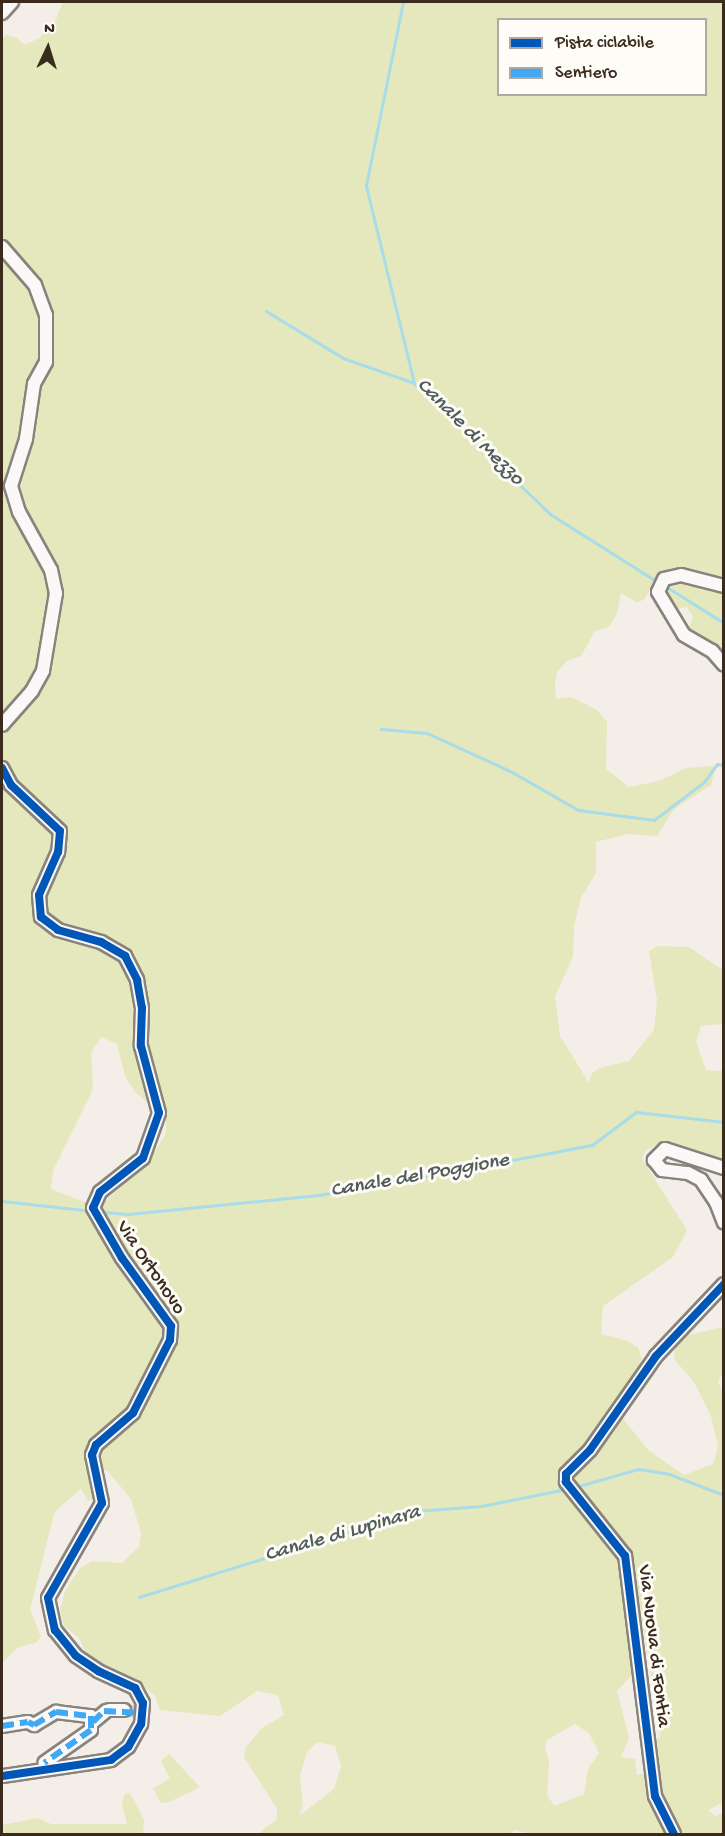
<!DOCTYPE html>
<style>
body{margin:0}
#map{position:relative;width:725px;height:1836px;overflow:hidden;background:#f4eee9;font-family:"Gochi Hand",sans-serif}
div>[style]{position:absolute}
.green>*{inset:0;background:#e4e8bc}
.stream>*{height:3px;margin:-1.5px;padding:0 1.5px;transform-origin:1.5px;border-radius:1.5px;background:#a9dce9}
.minor-tunnel>*{height:12px;margin-top:-6px;transform-origin:0;background:repeating-linear-gradient(90deg,#cfc7c0 0 12px,transparent 0 18px)}
.roads{filter:drop-shadow(2px 0 #89837e) drop-shadow(-2px 0 #89837e) drop-shadow(0 2px #89837e) drop-shadow(0 -2px #89837e)}
.minor>*{height:12px;margin:-6px;padding:0 6px;transform-origin:6px;border-radius:6px;background:#faf9f7}
.quiet>*{height:6px;margin-top:-3px;transform-origin:0;background:repeating-linear-gradient(90deg,#3fa9f5 0 12px,transparent 0 18px)}
.cycleway>*{height:8px;margin:-4px;padding:0 4px;transform-origin:4px;border-radius:4px;background:#0057b8}
span{translate:-50% -50%;white-space:nowrap;text-align:center;line-height:1.15;-webkit-text-stroke:6px #fdfcf7;paint-order:stroke}
.street-label{font-size:20px;color:#3b2a1e}
.water-label{font-size:21px;color:#525d5b;font-style:italic}
.frame{position:absolute;inset:0;border:3px solid #3b2a1e;pointer-events:none}
.legend{position:absolute;left:497px;top:18px;width:210px;height:78px;box-sizing:border-box;background:#fdfcf7;border:2px solid #afa8a0;margin:0;padding:8px 10px;list-style:none;font-size:18px;color:#3b2a1e}
.legend li{display:flex;align-items:center;gap:12px;height:30px}
.legend b{width:30px;border:2px solid #afa8a0}
.north{position:absolute;left:18px;top:18px;width:60px;height:60px;-webkit-text-stroke:4px #fdfcf7;paint-order:stroke;rotate:4deg;font-size:16px;font-weight:700;line-height:24px;text-align:center;color:#3b2a1e}
.north::after{content:'';display:block;margin:auto;width:21px;height:27px;background:#3b2a1e;clip-path:polygon(50% 0,100% 100%,50% 72%,0 100%)}
</style>
<div id="map">
<div class="green">
<i style="clip-path:polygon(evenodd,63px 2px,723px 2px,723px 582px,673px 570px,658px 575px,644px 600px,636px 602px,621px 593px,617px 614px,609px 627px,595px 631px,581px 656px,567px 661px,557px 672px,555px 684px,556px 699px,571px 697px,597px 710px,607px 722px,606px 769px,629px 787px,659px 781px,686px 768px,716px 766px,711px 785px,674px 809px,657px 836px,627px 834px,596px 842px,596px 873px,581px 898px,574px 926px,573px 957px,555px 996px,560px 1036px,589px 1083px,592px 1073px,600px 1068px,629px 1061px,654px 1030px,657px 1000px,649px 951px,658px 946px,689px 947px,723px 970px,723px 1024px,701px 1026px,696px 1042px,706px 1070px,723px 1071px,723px 1162px,662px 1141px,645px 1151px,642px 1159px,687px 1230px,673px 1257px,603px 1306px,601px 1334px,628px 1341px,638px 1348px,642px 1359px,619px 1405px,621px 1416px,648px 1450px,684px 1475px,713px 1464px,718px 1446px,711px 1416px,694px 1382px,674px 1359px,675px 1349px,679px 1340px,688px 1335px,723px 1327px,723px 1372px,718px 1382px,724px 1393px,724px 1802px,708px 1810px,715px 1816px,723px 1813px,723px 1834px,679px 1834px,657px 1795px,652px 1739px,660px 1737px,643px 1624px,638px 1628px,632px 1675px,617px 1691px,629px 1738px,621px 1757px,635px 1759px,637px 1775px,645px 1773px,653px 1809px,667px 1834px,532px 1834px,515px 1830px,510px 1834px,258px 1834px,277px 1819px,277px 1809px,244px 1757px,246px 1747px,262px 1728px,284px 1715px,278px 1695px,257px 1691px,220px 1716px,160px 1710px,155px 1696px,145px 1688px,111px 1672px,85px 1651px,79px 1638px,64px 1626px,60px 1611px,65px 1591px,80px 1568px,92px 1561px,122px 1563px,139px 1547px,141px 1533px,131px 1499px,107px 1470px,100px 1471px,95px 1499px,88px 1501px,81px 1489px,55px 1511px,30px 1609px,41px 1636px,37px 1642px,17px 1648px,2px 1663px,2px 39px,6px 35px,17px 38px,25px 45px,39px 38px,54px 24px,63px 2px,498px 20px,706px 20px,706px 94px,498px 94px,498px 20px,63px 2px,101px 1037px,117px 1044px,126px 1079px,137px 1094px,166px 1116px,166px 1134px,146px 1165px,98px 1207px,51px 1189px,53px 1171px,93px 1089px,91px 1053px,101px 1037px,63px 2px,575px 1724px,589px 1733px,599px 1753px,588px 1769px,584px 1794px,554px 1806px,547px 1794px,549px 1762px,545px 1747px,547px 1740px,575px 1724px,63px 2px,317px 1742px,335px 1746px,341px 1766px,334px 1789px,299px 1816px,303px 1806px,300px 1775px,307px 1752px,317px 1742px)"></i>
<i style="clip-path:polygon(674px 580px,723px 590px,723px 653px,689px 628px,693px 617px,687px 607px,671px 610px,663px 593px)"></i>
<i style="clip-path:polygon(169px 1754px,200px 1787px,167px 1803px,160px 1802px,153px 1788px,170px 1779px,161px 1761px)"></i>
<i style="clip-path:polygon(130px 1793px,144px 1820px,143px 1834px,2px 1834px,2px 1825px,38px 1818px,51px 1824px,127px 1824px,122px 1805px,124px 1795px)"></i>
</div>
<div class="stream">
<i style="left:403px;top:2px;width:188px;rotate:101.4deg"></i>
<i style="left:366px;top:186px;width:203px;rotate:76.3deg"></i>
<i style="left:414px;top:383px;width:189px;rotate:43.9deg"></i>
<i style="left:550px;top:514px;width:129px;rotate:32.3deg"></i>
<i style="left:266px;top:311px;width:90px;rotate:31.4deg"></i>
<i style="left:343px;top:358px;width:75px;rotate:19.4deg"></i>
<i style="left:665px;top:586px;width:70px;rotate:32.1deg"></i>
<i style="left:381px;top:729px;width:46px;rotate:5deg"></i>
<i style="left:427px;top:733px;width:94px;rotate:24.6deg"></i>
<i style="left:512px;top:772px;width:76px;rotate:29.9deg"></i>
<i style="left:578px;top:810px;width:77px;rotate:7.5deg"></i>
<i style="left:654px;top:820px;width:63px;rotate:-37.2deg"></i>
<i style="left:704px;top:782px;width:22px;rotate:-54deg"></i>
<i style="left:717px;top:764px;width:7px;rotate:8deg"></i>
<i style="left:2px;top:1201px;width:82px;rotate:6.3deg"></i>
<i style="left:104px;top:1212px;width:24px;rotate:5deg"></i>
<i style="left:128px;top:1214px;width:192px;rotate:-5.7deg"></i>
<i style="left:319px;top:1195px;width:240px;rotate:-10.3deg"></i>
<i style="left:555px;top:1152px;width:38px;rotate:-11deg"></i>
<i style="left:592px;top:1145px;width:55px;rotate:-36.9deg"></i>
<i style="left:636px;top:1112px;width:89px;rotate:6.5deg"></i>
<i style="left:575px;top:1487px;width:66px;rotate:-15.9deg"></i>
<i style="left:638px;top:1469px;width:31px;rotate:9deg"></i>
<i style="left:669px;top:1474px;width:59px;rotate:20.9deg"></i>
<i style="left:139px;top:1597px;width:289px;rotate:-17.3deg"></i>
<i style="left:415px;top:1511px;width:66px;rotate:-4.3deg"></i>
<i style="left:481px;top:1506px;width:87px;rotate:-11.3deg"></i>
</div>
<div class="minor-tunnel">
<i style="left:124px;top:1710px;width:12px;rotate:9deg"></i>
</div>
<div class="roads">
<div class="minor">
<i style="left:2px;top:13px;width:15px;rotate:-48deg"></i>
<i style="left:2px;top:247px;width:50px;rotate:49deg"></i>
<i style="left:35px;top:285px;width:32px;rotate:70deg"></i>
<i style="left:46px;top:315px;width:47px;rotate:90deg"></i>
<i style="left:46px;top:362px;width:25px;rotate:119deg"></i>
<i style="left:34px;top:384px;width:56px;rotate:98.3deg"></i>
<i style="left:26px;top:439px;width:49px;rotate:107.7deg"></i>
<i style="left:11px;top:486px;width:27px;rotate:73deg"></i>
<i style="left:19px;top:512px;width:66px;rotate:61.1deg"></i>
<i style="left:51px;top:570px;width:24px;rotate:78deg"></i>
<i style="left:56px;top:593px;width:79px;rotate:99.5deg"></i>
<i style="left:43px;top:671px;width:23px;rotate:119deg"></i>
<i style="left:32px;top:691px;width:45px;rotate:131.4deg"></i>
<i style="left:724px;top:586px;width:44px;rotate:-165.7deg"></i>
<i style="left:681px;top:575px;width:17px;rotate:167deg"></i>
<i style="left:664px;top:579px;width:14px;rotate:115deg"></i>
<i style="left:658px;top:592px;width:50px;rotate:58.8deg"></i>
<i style="left:684px;top:635px;width:32px;rotate:30deg"></i>
<i style="left:712px;top:651px;width:18px;rotate:49deg"></i>
<i style="left:2px;top:768px;width:19px;rotate:62deg"></i>
<i style="left:11px;top:785px;width:67px;rotate:43.2deg"></i>
<i style="left:60px;top:831px;width:21px;rotate:95deg"></i>
<i style="left:58px;top:852px;width:47px;rotate:113.8deg"></i>
<i style="left:39px;top:895px;width:22px;rotate:85deg"></i>
<i style="left:41px;top:917px;width:21px;rotate:37deg"></i>
<i style="left:58px;top:930px;width:45px;rotate:15.6deg"></i>
<i style="left:101px;top:942px;width:28px;rotate:30deg"></i>
<i style="left:125px;top:956px;width:27px;rotate:63deg"></i>
<i style="left:137px;top:980px;width:28px;rotate:80deg"></i>
<i style="left:142px;top:1008px;width:38px;rotate:92deg"></i>
<i style="left:141px;top:1046px;width:69px;rotate:75deg"></i>
<i style="left:159px;top:1113px;width:48px;rotate:109.6deg"></i>
<i style="left:143px;top:1158px;width:55px;rotate:141.7deg"></i>
<i style="left:100px;top:1192px;width:17px;rotate:114deg"></i>
<i style="left:93px;top:1208px;width:58px;rotate:59.9deg"></i>
<i style="left:122px;top:1258px;width:84px;rotate:54.2deg"></i>
<i style="left:171px;top:1326px;width:14px;rotate:94deg"></i>
<i style="left:170px;top:1340px;width:82px;rotate:116.9deg"></i>
<i style="left:133px;top:1413px;width:49px;rotate:139.1deg"></i>
<i style="left:96px;top:1445px;width:11px;rotate:112deg"></i>
<i style="left:92px;top:1455px;width:49px;rotate:78.2deg"></i>
<i style="left:102px;top:1503px;width:109px;rotate:119.6deg"></i>
<i style="left:48px;top:1598px;width:33px;rotate:78deg"></i>
<i style="left:55px;top:1630px;width:33px;rotate:51deg"></i>
<i style="left:76px;top:1656px;width:27px;rotate:34deg"></i>
<i style="left:98px;top:1671px;width:41px;rotate:24.7deg"></i>
<i style="left:135px;top:1688px;width:17px;rotate:62deg"></i>
<i style="left:143px;top:1703px;width:21px;rotate:95deg"></i>
<i style="left:141px;top:1724px;width:26px;rotate:119deg"></i>
<i style="left:128px;top:1747px;width:21px;rotate:143deg"></i>
<i style="left:111px;top:1760px;width:110px;rotate:171.6deg"></i>
<i style="left:724px;top:1168px;width:62px;rotate:-162.1deg"></i>
<i style="left:665px;top:1149px;width:16px;rotate:135deg"></i>
<i style="left:654px;top:1160px;width:13px;rotate:51deg"></i>
<i style="left:662px;top:1170px;width:26px;rotate:7deg"></i>
<i style="left:688px;top:1173px;width:15px;rotate:28deg"></i>
<i style="left:701px;top:1180px;width:27px;rotate:56deg"></i>
<i style="left:716px;top:1202px;width:22px;rotate:69deg"></i>
<i style="left:109px;top:1710px;width:15px"></i>
<i style="left:93px;top:1722px;width:17px;rotate:-40deg"></i>
<i style="left:2px;top:1726px;width:26px;rotate:-9deg"></i>
<i style="left:28px;top:1722px;width:7px;rotate:27deg"></i>
<i style="left:34px;top:1725px;width:26px;rotate:-31deg"></i>
<i style="left:56px;top:1712px;width:35px;rotate:7deg"></i>
<i style="left:91px;top:1716px;width:14px;rotate:90deg"></i>
<i style="left:91px;top:1730px;width:57px;rotate:144.9deg"></i>
<i style="left:674px;top:1834px;width:42px;rotate:-116.6deg"></i>
<i style="left:655px;top:1796px;width:242px;rotate:-97.1deg"></i>
<i style="left:625px;top:1556px;width:95px;rotate:-128.6deg"></i>
<i style="left:566px;top:1482px;width:8px;rotate:-90deg"></i>
<i style="left:566px;top:1474px;width:34px;rotate:-45deg"></i>
<i style="left:590px;top:1450px;width:115px;rotate:-54.9deg"></i>
<i style="left:656px;top:1356px;width:99px;rotate:-46.6deg"></i>
</div>
</div>
<div class="quiet">
<i style="left:93px;top:1722px;width:16px;rotate:-45deg"></i>
<i style="left:104px;top:1711px;width:40px;rotate:2.9deg"></i>
<i style="left:2px;top:1726px;width:26px;rotate:-9deg"></i>
<i style="left:28px;top:1722px;width:7px;rotate:27deg"></i>
<i style="left:34px;top:1725px;width:26px;rotate:-31deg"></i>
<i style="left:56px;top:1712px;width:35px;rotate:7deg"></i>
<i style="left:91px;top:1716px;width:14px;rotate:90deg"></i>
<i style="left:91px;top:1730px;width:57px;rotate:144.9deg"></i>
</div>
<div class="cycleway">
<i style="left:2px;top:768px;width:19px;rotate:62deg"></i>
<i style="left:11px;top:785px;width:67px;rotate:43.2deg"></i>
<i style="left:60px;top:831px;width:21px;rotate:95deg"></i>
<i style="left:58px;top:852px;width:47px;rotate:113.8deg"></i>
<i style="left:39px;top:895px;width:22px;rotate:85deg"></i>
<i style="left:41px;top:917px;width:21px;rotate:37deg"></i>
<i style="left:58px;top:930px;width:45px;rotate:15.6deg"></i>
<i style="left:101px;top:942px;width:28px;rotate:30deg"></i>
<i style="left:125px;top:956px;width:27px;rotate:63deg"></i>
<i style="left:137px;top:980px;width:28px;rotate:80deg"></i>
<i style="left:142px;top:1008px;width:38px;rotate:92deg"></i>
<i style="left:141px;top:1046px;width:69px;rotate:75deg"></i>
<i style="left:159px;top:1113px;width:48px;rotate:109.6deg"></i>
<i style="left:143px;top:1158px;width:55px;rotate:141.7deg"></i>
<i style="left:100px;top:1192px;width:17px;rotate:114deg"></i>
<i style="left:93px;top:1208px;width:58px;rotate:59.9deg"></i>
<i style="left:122px;top:1258px;width:84px;rotate:54.2deg"></i>
<i style="left:171px;top:1326px;width:14px;rotate:94deg"></i>
<i style="left:170px;top:1340px;width:82px;rotate:116.9deg"></i>
<i style="left:133px;top:1413px;width:49px;rotate:139.1deg"></i>
<i style="left:96px;top:1445px;width:11px;rotate:112deg"></i>
<i style="left:92px;top:1455px;width:49px;rotate:78.2deg"></i>
<i style="left:102px;top:1503px;width:109px;rotate:119.6deg"></i>
<i style="left:48px;top:1598px;width:33px;rotate:78deg"></i>
<i style="left:55px;top:1630px;width:33px;rotate:51deg"></i>
<i style="left:76px;top:1656px;width:27px;rotate:34deg"></i>
<i style="left:98px;top:1671px;width:41px;rotate:24.7deg"></i>
<i style="left:135px;top:1688px;width:17px;rotate:62deg"></i>
<i style="left:143px;top:1703px;width:21px;rotate:95deg"></i>
<i style="left:141px;top:1724px;width:26px;rotate:119deg"></i>
<i style="left:128px;top:1747px;width:21px;rotate:143deg"></i>
<i style="left:111px;top:1760px;width:110px;rotate:171.6deg"></i>
<i style="left:674px;top:1834px;width:42px;rotate:-116.6deg"></i>
<i style="left:655px;top:1796px;width:242px;rotate:-97.1deg"></i>
<i style="left:625px;top:1556px;width:95px;rotate:-128.6deg"></i>
<i style="left:566px;top:1482px;width:8px;rotate:-90deg"></i>
<i style="left:566px;top:1474px;width:34px;rotate:-45deg"></i>
<i style="left:590px;top:1450px;width:115px;rotate:-54.9deg"></i>
<i style="left:656px;top:1356px;width:99px;rotate:-46.6deg"></i>
</div>
<div class="street-label">
<span style="left:150px;top:1268px;rotate:56deg">Via Ortonovo</span>
<span style="left:653px;top:1646px;rotate:83deg">Via Nuova di Fontia</span>
</div>
<div class="water-label">
<span style="left:469px;top:433px;rotate:45deg">Canale di Mezzo</span>
<span style="left:420px;top:1177px;rotate:-10deg">Canale del Poggione</span>
<span style="left:343px;top:1535px;rotate:-16deg">Canale di Lupinara</span>
</div>
<div class="frame"></div>
<ul class="legend">
<li><b style="height:8px;background:#0057b8"></b>Pista ciclabile</li>
<li><b style="height:8px;background:#3fa9f5"></b>Sentiero</li>
</ul>
<div class="north">N</div>
</div>
